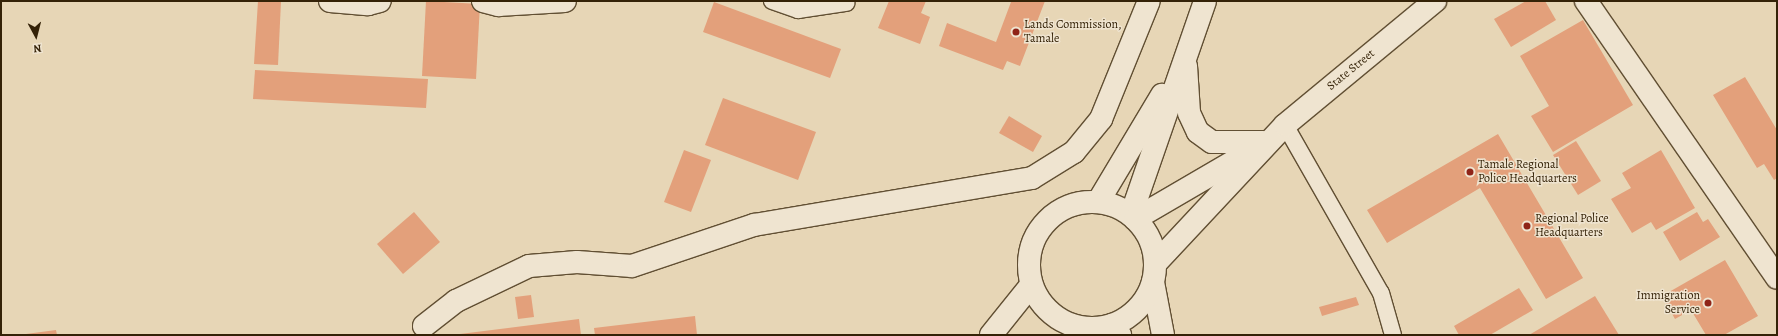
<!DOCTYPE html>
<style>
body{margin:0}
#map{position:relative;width:1778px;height:336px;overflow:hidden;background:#e7d6b6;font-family:Alegreya,serif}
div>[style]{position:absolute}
.building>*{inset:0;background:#e3a07b}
.roads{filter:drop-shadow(1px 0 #614f33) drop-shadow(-1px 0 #614f33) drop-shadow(0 1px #614f33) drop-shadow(0 -1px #614f33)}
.lane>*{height:16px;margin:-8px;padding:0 8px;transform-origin:8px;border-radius:8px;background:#efe4d0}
.street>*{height:22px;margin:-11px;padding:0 11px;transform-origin:11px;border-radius:11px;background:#efe4d0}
.secondary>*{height:22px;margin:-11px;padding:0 11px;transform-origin:11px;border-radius:11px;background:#efe4d0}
.secondary>.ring{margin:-11px;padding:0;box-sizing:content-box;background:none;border:22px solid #efe4d0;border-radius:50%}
.dots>*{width:11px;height:11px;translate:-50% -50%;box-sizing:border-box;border:2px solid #efe4d0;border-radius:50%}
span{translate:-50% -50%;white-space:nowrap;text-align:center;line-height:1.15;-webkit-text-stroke:3px #efe4d0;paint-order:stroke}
.poi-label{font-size:12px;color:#342207}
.left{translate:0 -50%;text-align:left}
.right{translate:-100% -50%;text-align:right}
.street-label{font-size:12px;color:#342207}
.frame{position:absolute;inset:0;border:2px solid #342207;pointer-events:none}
.north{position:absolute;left:16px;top:16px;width:40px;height:40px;-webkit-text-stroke:3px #efe4d0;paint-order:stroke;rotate:173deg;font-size:11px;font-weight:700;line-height:16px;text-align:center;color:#342207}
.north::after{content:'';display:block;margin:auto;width:14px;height:18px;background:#342207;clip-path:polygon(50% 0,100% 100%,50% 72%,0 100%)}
</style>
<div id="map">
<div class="building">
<i style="clip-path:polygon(258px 1px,281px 1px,278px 65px,254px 64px)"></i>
<i style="clip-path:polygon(426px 1px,480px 4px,476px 79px,422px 76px)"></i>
<i style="clip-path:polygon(889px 1px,926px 1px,921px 13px,930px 17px,920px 44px,878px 28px)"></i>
<i style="clip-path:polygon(1007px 1px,1045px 1px,1020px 66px,1007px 61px,1003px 70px,939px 46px,947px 23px,996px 42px,1011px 2px)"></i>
<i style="clip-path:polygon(1526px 1px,1545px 1px,1556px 20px,1511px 47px,1494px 19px)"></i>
<i style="clip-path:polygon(714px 2px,841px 49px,830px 78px,703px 32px)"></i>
<i style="clip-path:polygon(1583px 20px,1633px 105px,1553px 152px,1531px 116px,1549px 106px,1520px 56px)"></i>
<i style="clip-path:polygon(255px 70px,428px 79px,426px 108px,253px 99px)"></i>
<i style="clip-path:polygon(1745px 77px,1777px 130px,1777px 178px,1774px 180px,1764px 164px,1757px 168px,1713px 95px)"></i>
<i style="clip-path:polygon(723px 98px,816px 132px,798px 180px,705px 145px)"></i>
<i style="clip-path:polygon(1009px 116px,1042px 136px,1033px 152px,999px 133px)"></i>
<i style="clip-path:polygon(1498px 134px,1583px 278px,1546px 299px,1480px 188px,1387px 243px,1367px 210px)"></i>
<i style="clip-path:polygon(1576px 141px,1601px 181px,1578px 195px,1553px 155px)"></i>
<i style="clip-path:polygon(684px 150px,711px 160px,691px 212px,664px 202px)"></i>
<i style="clip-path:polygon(1661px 150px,1695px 208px,1656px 230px,1651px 222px,1632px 233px,1611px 199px,1631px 188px,1622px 173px)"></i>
<i style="clip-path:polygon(414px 212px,440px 242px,403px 274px,377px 244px)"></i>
<i style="clip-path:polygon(1697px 212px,1703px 222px,1708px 219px,1720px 237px,1680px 261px,1663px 232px)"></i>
<i style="clip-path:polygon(1725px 260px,1758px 316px,1724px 335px,1706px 335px,1691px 310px,1675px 319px,1662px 296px)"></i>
<i style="clip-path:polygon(1519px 288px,1533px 310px,1490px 335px,1459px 335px,1454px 326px)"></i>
<i style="clip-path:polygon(531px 295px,534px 317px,518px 319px,515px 297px)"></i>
<i style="clip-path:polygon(1595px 296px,1619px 335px,1529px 335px)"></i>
<i style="clip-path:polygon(1356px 297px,1359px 305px,1322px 316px,1319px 307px)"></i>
<i style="clip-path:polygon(695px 316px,697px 335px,595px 335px,594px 328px)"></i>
<i style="clip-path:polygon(579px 319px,581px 335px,460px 335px,460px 334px)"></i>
<i style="clip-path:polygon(56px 330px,57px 335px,26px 335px,26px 334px)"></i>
</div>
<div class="roads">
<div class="lane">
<i style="left:772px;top:1px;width:28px;rotate:19deg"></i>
<i style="left:798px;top:10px;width:49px;rotate:-8.3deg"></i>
<i style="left:1285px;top:125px;width:193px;rotate:60.3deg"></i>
<i style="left:1381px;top:293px;width:44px;rotate:74.1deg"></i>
</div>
<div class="street">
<i style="left:330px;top:1px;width:38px;rotate:5deg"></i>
<i style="left:368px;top:4px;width:12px;rotate:-14deg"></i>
<i style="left:483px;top:1px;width:16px;rotate:15deg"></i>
<i style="left:498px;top:5px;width:67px;rotate:-3.4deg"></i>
<i style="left:1586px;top:1px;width:336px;rotate:55.4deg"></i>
<i style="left:1153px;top:282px;width:54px;rotate:79.3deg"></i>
<i style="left:1112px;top:325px;width:13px;rotate:51deg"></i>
<i style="left:424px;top:326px;width:41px;rotate:-38deg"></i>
<i style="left:456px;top:301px;width:81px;rotate:-25.6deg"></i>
<i style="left:529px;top:266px;width:48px;rotate:-4.8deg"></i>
<i style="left:577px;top:262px;width:55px;rotate:4.2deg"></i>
<i style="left:632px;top:266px;width:129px;rotate:-18.6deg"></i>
<i style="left:754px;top:225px;width:282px;rotate:-9.6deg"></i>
<i style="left:1032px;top:178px;width:49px;rotate:-31.8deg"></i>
<i style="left:1074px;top:152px;width:43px;rotate:-50.7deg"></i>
<i style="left:1101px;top:119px;width:127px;rotate:-67.9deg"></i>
</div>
<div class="secondary">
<i style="left:1186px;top:66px;width:47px;rotate:86.3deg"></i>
<i style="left:1189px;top:113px;width:21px;rotate:65deg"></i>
<i style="left:1198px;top:132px;width:17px;rotate:36deg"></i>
<i style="left:1212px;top:142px;width:51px"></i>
<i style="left:1098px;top:202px;width:125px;rotate:-59.1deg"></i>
<i class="ring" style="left:1029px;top:202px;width:104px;height:104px"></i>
<i style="left:1131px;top:215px;width:226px;rotate:-70.9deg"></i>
<i style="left:1135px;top:219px;width:131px;rotate:-30.3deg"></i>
<i style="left:1155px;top:264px;width:190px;rotate:-46.9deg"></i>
<i style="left:1285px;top:125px;width:195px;rotate:-39.6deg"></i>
<i style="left:991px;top:335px;width:64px;rotate:-51.3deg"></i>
</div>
</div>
<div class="dots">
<i style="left:1016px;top:32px;background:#8f2418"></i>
<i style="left:1470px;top:172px;background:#8f2418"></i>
<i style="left:1527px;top:226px;background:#8f2418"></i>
<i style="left:1708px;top:303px;background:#8f2418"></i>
</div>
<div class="poi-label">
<span class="left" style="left:1024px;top:32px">Lands Commission,<br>Tamale</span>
<span class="left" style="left:1478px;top:172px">Tamale Regional<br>Police Headquarters</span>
<span class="left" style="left:1535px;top:226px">Regional Police<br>Headquarters</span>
<span class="right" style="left:1700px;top:303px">Immigration<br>Service</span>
</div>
<div class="street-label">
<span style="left:1351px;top:70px;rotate:-39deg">State Street</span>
</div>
<div class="frame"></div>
<div class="north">N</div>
</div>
